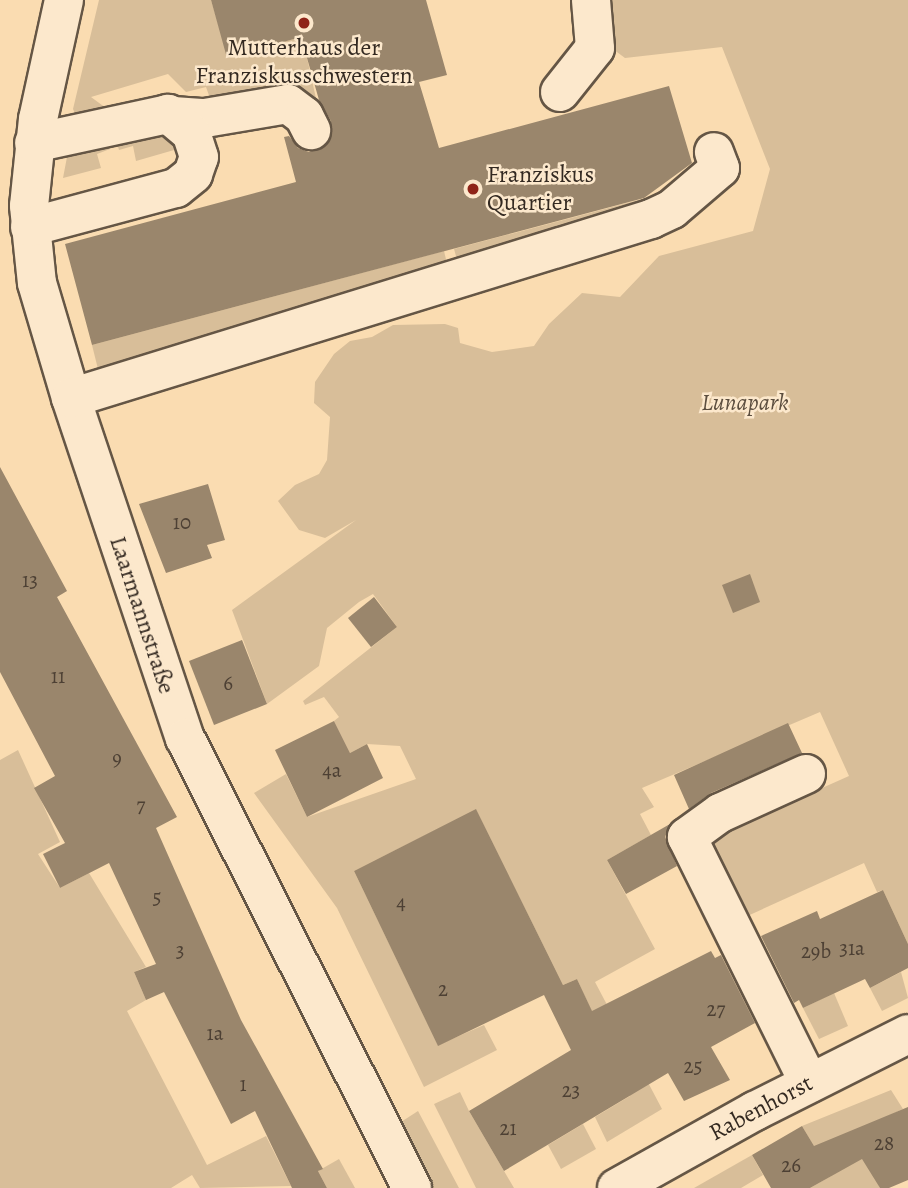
<!DOCTYPE html>
<meta charset="utf-8">
<style>
body{margin:0}
#map{position:relative;width:908px;height:1188px;overflow:hidden;background:#fadcb1;font-family:Alegreya,serif}
div>[style]{position:absolute}
.green>*{inset:0;background:#d8be99}
.building>*{inset:0;background:#9a866c}
.roads{filter:drop-shadow(2px 0 #655645) drop-shadow(-2px 0 #655645) drop-shadow(0 2px #655645) drop-shadow(0 -2px #655645)}
.minor>*{height:38px;margin:-19px;padding:0 19px;transform-origin:19px;border-radius:19px;background:#fce8cc}
.dots>*{width:19px;height:19px;translate:-50% -50%;box-sizing:border-box;border:4px solid #fce8cc;border-radius:50%}
span{translate:-50% -50%;white-space:nowrap;text-align:center;line-height:1.15;-webkit-text-stroke:5px #fce8cc;paint-order:stroke}
.number-label{font-size:21px;color:#4d4034}
.number-label span{-webkit-text-stroke-width:0}
.poi-label{font-size:24px;color:#332921}
.left{translate:0 -50%;text-align:left}
.park-label{font-size:24px;color:#5c4e3f;font-style:italic}
.street-label{font-size:24px;color:#332921}
</style>
<div id="map">
<div class="green">
<i style="clip-path:polygon(99px 0,211px 0,228px 57px,319px 32px,307px 58px,317px 103px,289px 85px,211px 101px,206px 87px,186px 92px,168px 74px,91px 97px,110px 111px,76px 116px,73px 109px)"></i>
<i style="clip-path:polygon(583px 0,908px 0,908px 944px,883px 890px,877px 892px,864px 863px,743px 918px,708px 845px,712px 837px,849px 776px,820px 712px,642px 788px,654px 807px,640px 814px,651px 835px,607px 860px,655px 949px,595px 982px,662px 1109px,607px 1142px,595px 1117px,630px 1096px,577px 979px,563px 985px,476px 810px,354px 871px,438px 1045px,484px 1025px,497px 1050px,424px 1087px,337px 908px,254px 793px,286px 774px,307px 817px,416px 779px,400px 746px,367px 744px,350px 753px,334px 721px,339px 717px,324px 697px,305px 705px,303px 701px,397px 627px,373px 594px,359px 602px,327px 628px,319px 666px,267px 704px,232px 610px,356px 520px,325px 538px,299px 530px,278px 501px,295px 485px,319px 474px,327px 460px,330px 417px,314px 403px,315px 382px,334px 354px,350px 341px,372px 337px,393px 325px,445px 324px,458px 328px,460px 343px,492px 352px,534px 346px,549px 324px,582px 293px,620px 297px,659px 256px,753px 231px,770px 169px,722px 47px,625px 58px,571px 18px)"></i>
<i style="clip-path:polygon(157px 132px,181px 148px,136px 161px,133px 146px,119px 150px,117px 143px)"></i>
<i style="clip-path:polygon(109px 146px,110px 149px,97px 154px,101px 168px,63px 178px,67px 157px)"></i>
<i style="clip-path:polygon(661px 194px,653px 208px,460px 270px,454px 249px)"></i>
<i style="clip-path:polygon(444px 251px,449px 272px,100px 377px,92px 345px)"></i>
<i style="clip-path:polygon(18px 750px,60px 842px,38px 854px,60px 888px,89px 873px,146px 967px,134px 972px,146px 1000px,127px 1011px,207px 1165px,266px 1136px,291px 1186px,200px 1188px,192px 1175px,171px 1188px,0 1188px,0 760px)"></i>
<i style="clip-path:polygon(901px 972px,908px 998px,882px 1011px,870px 988px)"></i>
<i style="clip-path:polygon(834px 993px,848px 1026px,819px 1039px,803px 1008px)"></i>
<i style="clip-path:polygon(891px 1090px,903px 1109px,854px 1132px,880px 1188px,810px 1188px,831px 1176px,802px 1126px)"></i>
<i style="clip-path:polygon(460px 1092px,469px 1111px,514px 1188px,476px 1188px,434px 1104px)"></i>
<i style="clip-path:polygon(418px 1111px,459px 1188px,433px 1188px,404px 1137px,401px 1122px)"></i>
<i style="clip-path:polygon(583px 1124px,596px 1149px,561px 1169px,548px 1145px)"></i>
<i style="clip-path:polygon(752px 1155px,763px 1175px,741px 1188px,694px 1188px)"></i>
<i style="clip-path:polygon(339px 1159px,355px 1188px,327px 1188px,318px 1171px)"></i>
</div>
<div class="building">
<i style="clip-path:polygon(211px 0,426px 0,447px 75px,419px 82px,439px 148px,669px 86px,692px 163px,644px 198px,92px 345px,65px 244px,296px 182px,284px 137px,289px 136px,298px 148px,309px 152px,330px 141px,331px 121px,319px 100px,301px 37px,227px 58px)"></i>
<i style="clip-path:polygon(0 467px,67px 591px,57px 597px,177px 817px,156px 828px,241px 1020px,323px 1169px,318px 1171px,327px 1188px,292px 1188px,255px 1111px,231px 1124px,164px 992px,146px 1000px,134px 972px,156px 964px,109px 863px,60px 888px,43px 854px,65px 843px,34px 788px,55px 776px,0 672px)"></i>
<i style="clip-path:polygon(208px 484px,225px 540px,207px 545px,212px 558px,166px 573px,139px 504px)"></i>
<i style="clip-path:polygon(750px 574px,760px 602px,733px 613px,722px 585px)"></i>
<i style="clip-path:polygon(374px 597px,397px 627px,371px 647px,348px 618px)"></i>
<i style="clip-path:polygon(242px 640px,267px 704px,214px 725px,189px 661px)"></i>
<i style="clip-path:polygon(334px 721px,350px 753px,367px 744px,383px 778px,307px 817px,275px 750px)"></i>
<i style="clip-path:polygon(788px 723px,802px 753px,711px 793px,689px 809px,674px 775px)"></i>
<i style="clip-path:polygon(476px 809px,563px 985px,577px 979px,592px 1011px,711px 951px,715px 958px,721px 955px,755px 1023px,711px 1047px,730px 1080px,684px 1101px,668px 1073px,504px 1171px,469px 1111px,571px 1050px,544px 995px,438px 1046px,354px 871px)"></i>
<i style="clip-path:polygon(670px 824px,665px 837px,677px 866px,626px 894px,607px 860px)"></i>
<i style="clip-path:polygon(883px 890px,908px 944px,908px 968px,870px 988px,865px 979px,803px 1008px,799px 1000px,794px 1003px,761px 936px,817px 911px,820px 919px)"></i>
<i style="clip-path:polygon(908px 1107px,908px 1180px,889px 1188px,880px 1188px,862px 1159px,810px 1188px,771px 1188px,752px 1155px,802px 1126px,814px 1146px)"></i>
</div>
<div class="roads">
<div class="minor">
<i style="left:64px;top:0;width:122px;rotate:102.3deg"></i>
<i style="left:38px;top:119px;width:87px;rotate:95.9deg"></i>
<i style="left:29px;top:206px;width:77px;rotate:84.1deg"></i>
<i style="left:37px;top:283px;width:120px;rotate:73.5deg"></i>
<i style="left:71px;top:398px;width:359px;rotate:71.5deg"></i>
<i style="left:185px;top:738px;width:504px;rotate:63.23deg"></i>
<i style="left:560px;top:92px;width:56px;rotate:-51.5deg"></i>
<i style="left:595px;top:48px;width:48px;rotate:-94.8deg"></i>
<i style="left:173px;top:116px;width:32px;rotate:4deg"></i>
<i style="left:205px;top:118px;width:84px;rotate:-9.6deg"></i>
<i style="left:288px;top:104px;width:20px;rotate:37deg"></i>
<i style="left:304px;top:116px;width:16px;rotate:63deg"></i>
<i style="left:30px;top:227px;width:151px;rotate:-15deg"></i>
<i style="left:176px;top:188px;width:22px;rotate:-39deg"></i>
<i style="left:193px;top:174px;width:18px;rotate:-71deg"></i>
<i style="left:199px;top:157px;width:25px;rotate:-108deg"></i>
<i style="left:191px;top:133px;width:30px;rotate:-140deg"></i>
<i style="left:168px;top:114px;width:137px;rotate:167.8deg"></i>
<i style="left:71px;top:398px;width:607px;rotate:-17.15deg"></i>
<i style="left:651px;top:219px;width:23px;rotate:-25deg"></i>
<i style="left:672px;top:209px;width:63px;rotate:-40.5deg"></i>
<i style="left:720px;top:168px;width:17px;rotate:-111deg"></i>
<i style="left:806px;top:774px;width:94px;rotate:155.6deg"></i>
<i style="left:720px;top:813px;width:41px;rotate:144deg"></i>
<i style="left:687px;top:837px;width:275px;rotate:63.6deg"></i>
<i style="left:617px;top:1188px;width:158px;rotate:-29.2deg"></i>
<i style="left:755px;top:1111px;width:171px;rotate:-26.7deg"></i>
</div>
</div>
<div class="dots">
<i style="left:304px;top:23px;background:#8f2418"></i>
<i style="left:473px;top:189px;background:#8f2418"></i>
</div>
<div class="number-label">
<span style="left:182px;top:522px">10</span>
<span style="left:30px;top:580px">13</span>
<span style="left:58px;top:676px">11</span>
<span style="left:228px;top:683px">6</span>
<span style="left:117px;top:758px">9</span>
<span style="left:332px;top:770px">4a</span>
<span style="left:141px;top:805px">7</span>
<span style="left:157px;top:897px">5</span>
<span style="left:401px;top:902px">4</span>
<span style="left:852px;top:948px">31a</span>
<span style="left:180px;top:950px">3</span>
<span style="left:816px;top:951px">29b</span>
<span style="left:443px;top:989px">2</span>
<span style="left:716px;top:1009px">27</span>
<span style="left:215px;top:1033px">1a</span>
<span style="left:693px;top:1066px">25</span>
<span style="left:243px;top:1084px">1</span>
<span style="left:571px;top:1090px">23</span>
<span style="left:508px;top:1128px">21</span>
<span style="left:884px;top:1143px">28</span>
<span style="left:791px;top:1165px">26</span>
</div>
<div class="poi-label">
<span style="left:304px;top:62px">Mutterhaus der<br>Franziskusschwestern</span>
<span class="left" style="left:487px;top:189px">Franziskus<br>Quartier</span>
</div>
<div class="park-label">
<span style="left:745px;top:403px">Lunapark</span>
</div>
<div class="street-label">
<span style="left:142px;top:615px;rotate:72deg">Laarmannstraße</span>
<span style="left:761px;top:1108px;rotate:-28deg">Rabenhorst</span>
</div>
</div>
